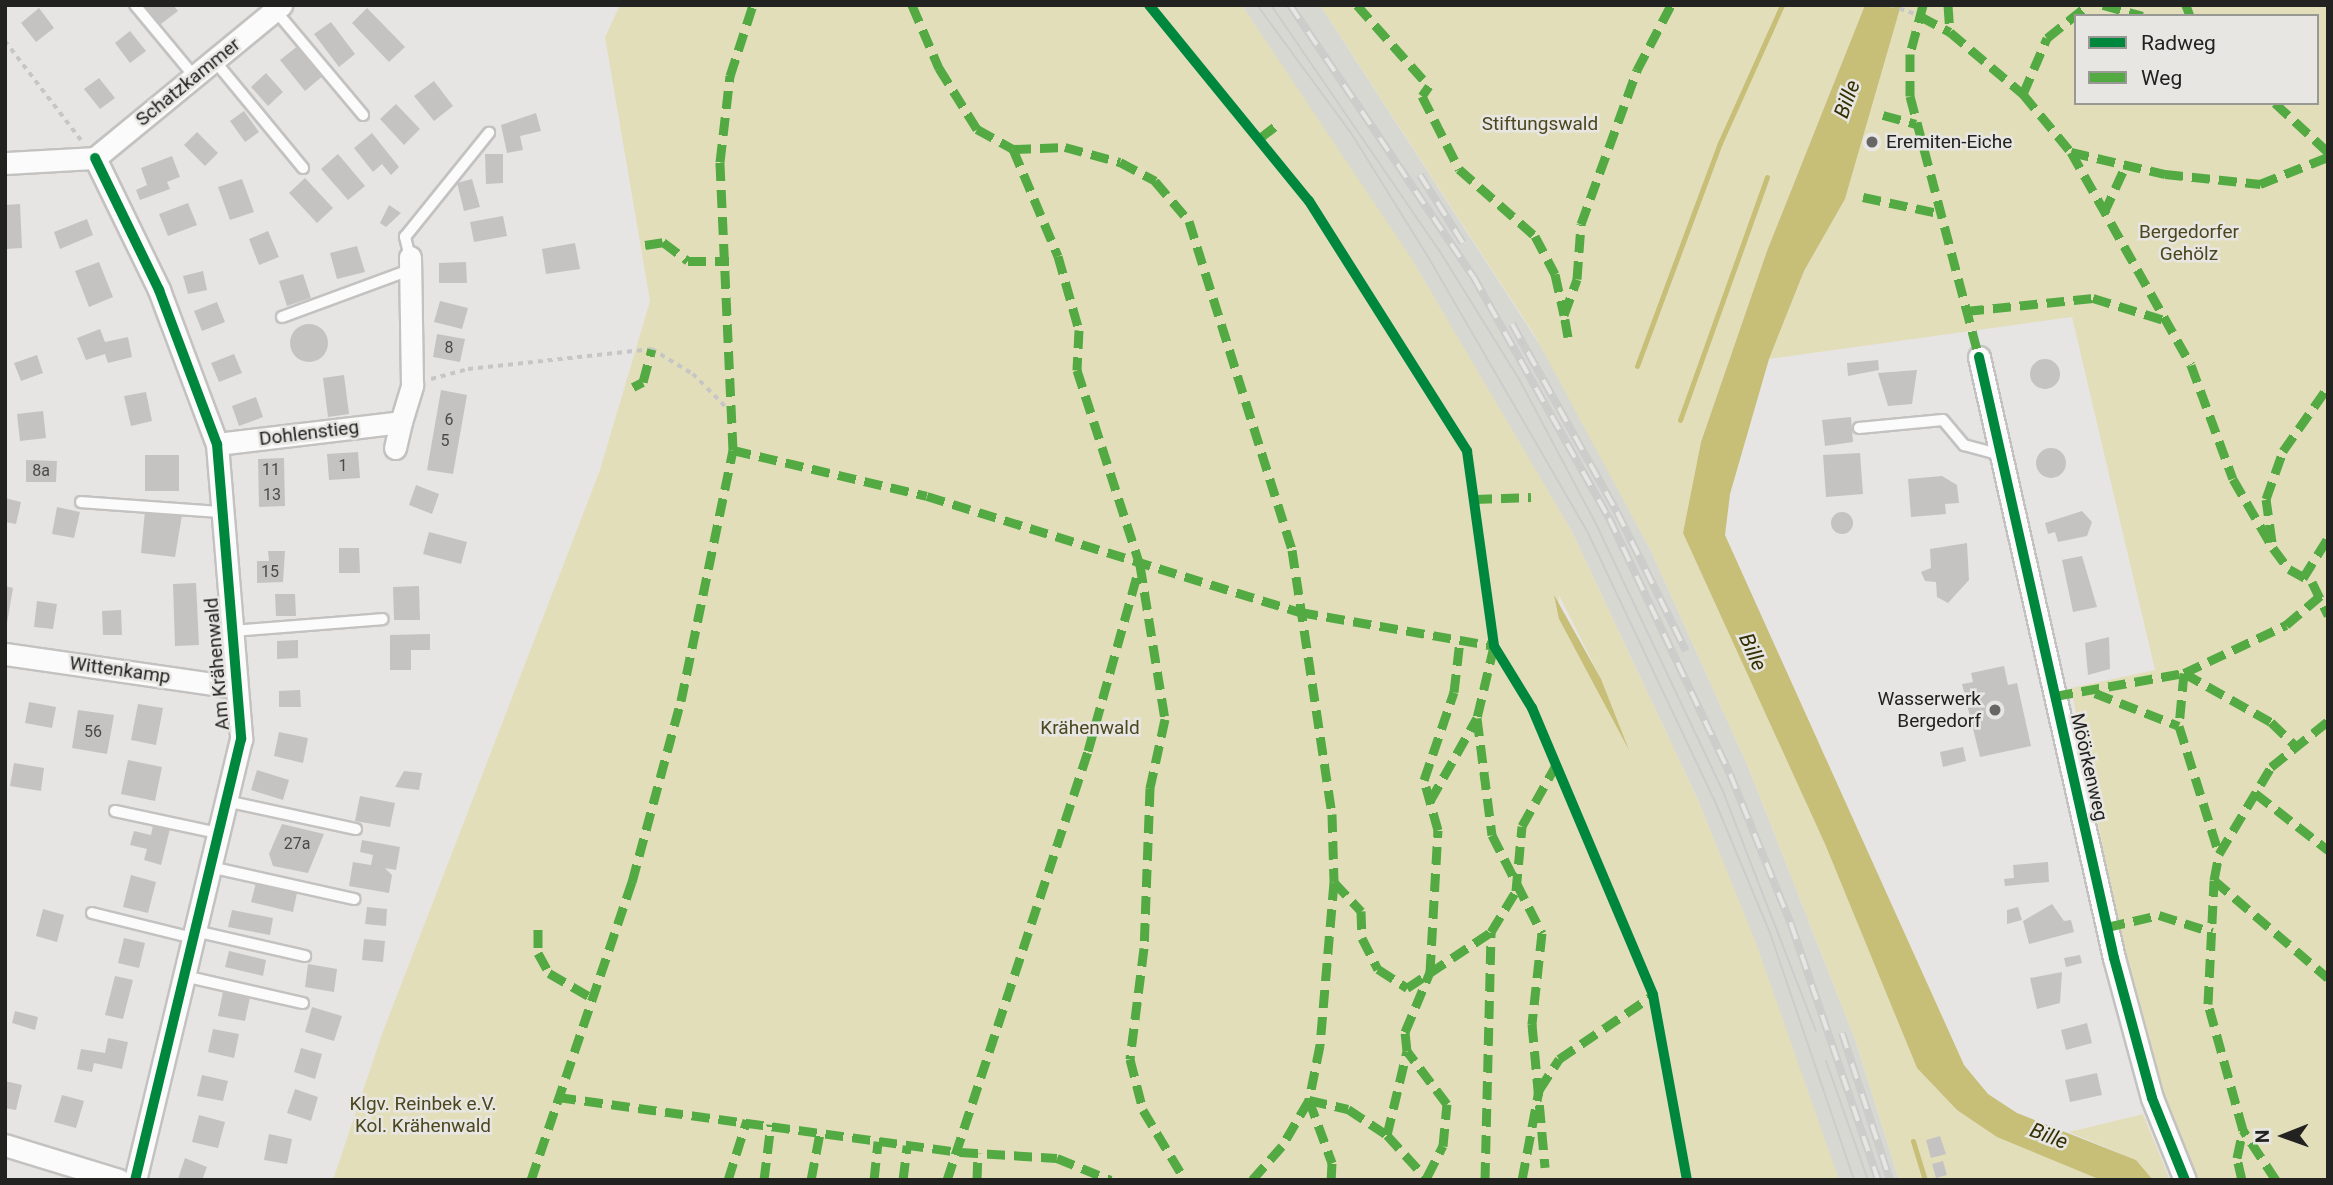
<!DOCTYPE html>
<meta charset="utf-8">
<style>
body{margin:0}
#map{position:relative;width:2333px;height:1185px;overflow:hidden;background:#e6e5e4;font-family:Roboto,sans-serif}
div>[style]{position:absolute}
.built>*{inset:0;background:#d8d8d3}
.green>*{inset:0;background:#e3deba}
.water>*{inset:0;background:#c7be78}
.stream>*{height:5px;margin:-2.5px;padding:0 2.5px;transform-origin:2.5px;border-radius:2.5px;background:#c7be78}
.building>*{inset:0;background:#c4c3c2}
.round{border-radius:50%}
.path>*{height:3.5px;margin-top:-1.75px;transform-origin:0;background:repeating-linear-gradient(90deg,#c7c6c6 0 5px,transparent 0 10px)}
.roads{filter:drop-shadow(2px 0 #c3c2c1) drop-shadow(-2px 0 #c3c2c1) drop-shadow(0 2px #c3c2c1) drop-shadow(0 -2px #c3c2c1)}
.service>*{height:10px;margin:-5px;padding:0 5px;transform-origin:5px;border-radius:5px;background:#fbfbfb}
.minor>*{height:21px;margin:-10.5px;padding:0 10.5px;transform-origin:10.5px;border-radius:10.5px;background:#fbfbfb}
.tram>*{height:2px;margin:-1px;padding:0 1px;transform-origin:1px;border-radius:1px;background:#cccccb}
.rail>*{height:8px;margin-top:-4px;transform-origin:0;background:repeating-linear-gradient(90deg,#e7e6e3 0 16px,#cccccb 0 32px);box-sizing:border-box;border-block:2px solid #cccccb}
.quiet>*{height:9px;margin-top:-4.5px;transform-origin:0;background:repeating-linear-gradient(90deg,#53aa43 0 18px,transparent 0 27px)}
.cycleway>*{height:10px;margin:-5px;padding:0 5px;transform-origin:5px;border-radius:5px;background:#00873e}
.dots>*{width:19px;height:19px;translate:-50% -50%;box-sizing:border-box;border:4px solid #e7e6e3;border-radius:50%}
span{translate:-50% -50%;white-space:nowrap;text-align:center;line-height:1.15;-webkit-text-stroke:5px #e7e6e3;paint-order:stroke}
.number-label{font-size:16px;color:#4a4a49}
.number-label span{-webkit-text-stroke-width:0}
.street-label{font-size:19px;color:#222221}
.park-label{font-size:19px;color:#4c471d}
.poi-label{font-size:19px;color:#222221}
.left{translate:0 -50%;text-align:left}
.right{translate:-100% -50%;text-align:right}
.water-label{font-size:21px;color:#353004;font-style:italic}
.frame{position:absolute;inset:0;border:7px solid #222221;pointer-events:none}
.legend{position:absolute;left:2074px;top:14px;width:245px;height:91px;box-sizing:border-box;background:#e7e6e3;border:2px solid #989895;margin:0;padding:9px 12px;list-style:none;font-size:21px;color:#222221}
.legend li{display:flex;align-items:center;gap:14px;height:35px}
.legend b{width:35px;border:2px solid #989895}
.north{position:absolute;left:2249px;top:1101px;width:70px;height:70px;-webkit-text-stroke:5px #e7e6e3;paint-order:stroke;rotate:269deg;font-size:19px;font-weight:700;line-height:28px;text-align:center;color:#222221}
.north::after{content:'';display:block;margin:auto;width:24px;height:32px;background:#222221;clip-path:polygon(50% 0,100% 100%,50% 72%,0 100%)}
</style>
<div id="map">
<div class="built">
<i style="clip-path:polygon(1242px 5px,1320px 5px,1549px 359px,1651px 551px,1749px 769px,1856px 1042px,1899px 1180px,1839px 1180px,1698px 800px,1571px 530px)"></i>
</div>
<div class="green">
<i style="clip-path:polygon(evenodd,620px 5px,1242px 5px,1413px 261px,1571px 530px,1698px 800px,1756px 943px,1839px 1180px,333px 1180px,382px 1034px,600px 470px,650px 301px,605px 37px,620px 5px,1559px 595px,1601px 679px,1626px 743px,1559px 619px,1559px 595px)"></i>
<i style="clip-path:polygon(1320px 5px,1865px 5px,1767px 251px,1701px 442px,1683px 533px,1825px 844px,1917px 1068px,1957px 1110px,2101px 1180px,1899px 1180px,1856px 1042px,1749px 769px,1651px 551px,1535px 336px)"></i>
<i style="clip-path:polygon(evenodd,1901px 5px,2328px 5px,2328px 1180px,2197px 1180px,2161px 1099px,2132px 994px,2071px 688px,2155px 670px,2072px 317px,1769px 359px,1804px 271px,1845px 199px,1901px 5px,2076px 16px,2317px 16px,2317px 103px,2076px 103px,2076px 16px)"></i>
<i style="clip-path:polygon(2143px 1114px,2170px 1180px,2153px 1180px,2136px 1160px,2069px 1132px)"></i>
</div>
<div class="water">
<i style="clip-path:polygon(1865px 5px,1901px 5px,1845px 199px,1804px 271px,1769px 359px,1730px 494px,1725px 535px,1964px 1065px,1988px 1094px,2017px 1113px,2136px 1160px,2153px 1180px,2101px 1180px,1997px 1137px,1957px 1110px,1917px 1068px,1825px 844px,1683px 533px,1701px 442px,1767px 251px)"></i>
<i style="clip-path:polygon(1554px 595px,1601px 679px,1629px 750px,1559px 619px)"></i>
</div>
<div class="stream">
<i style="left:1637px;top:366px;width:238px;rotate:-69.6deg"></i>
<i style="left:1720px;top:143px;width:151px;rotate:-65.8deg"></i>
<i style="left:1680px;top:420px;width:258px;rotate:-70.3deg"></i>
<i style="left:1913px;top:1141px;width:41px;rotate:72.9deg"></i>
</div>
<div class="building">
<i style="clip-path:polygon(140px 5px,173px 5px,178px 11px,157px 27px)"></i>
<i style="clip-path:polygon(39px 8px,54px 28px,36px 42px,21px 23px)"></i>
<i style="clip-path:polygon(367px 8px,405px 47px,389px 62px,352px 23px)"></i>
<i style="clip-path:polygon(331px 22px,355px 54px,339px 67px,314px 34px)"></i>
<i style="clip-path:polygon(130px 31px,146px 51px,130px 63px,115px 43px)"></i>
<i style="clip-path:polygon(299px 45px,324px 75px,305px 91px,280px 60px)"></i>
<i style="clip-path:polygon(266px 73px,283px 92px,268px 106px,251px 87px)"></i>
<i style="clip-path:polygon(99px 78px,115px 98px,100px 109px,84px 89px)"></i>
<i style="clip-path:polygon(434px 81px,453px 106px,434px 121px,414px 96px)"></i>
<i style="clip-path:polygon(396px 104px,420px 129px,404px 145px,380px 119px)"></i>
<i style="clip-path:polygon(244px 111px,259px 132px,245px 142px,230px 121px)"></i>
<i style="clip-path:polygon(536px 113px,541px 131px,520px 136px,523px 150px,507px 153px,501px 125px)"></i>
<i style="clip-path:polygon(197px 132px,218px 153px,205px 166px,184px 145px)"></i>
<i style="clip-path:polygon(372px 133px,399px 167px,391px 175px,382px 164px,373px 172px,354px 148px)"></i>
<i style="clip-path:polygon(338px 154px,365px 186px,348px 200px,321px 169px)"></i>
<i style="clip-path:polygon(485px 154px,503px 154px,503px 183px,486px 184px)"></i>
<i style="clip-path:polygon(172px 156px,180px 177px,167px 182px,170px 189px,140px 200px,136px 190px,147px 185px,141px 168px)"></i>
<i style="clip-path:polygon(305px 178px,333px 208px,317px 223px,289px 193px)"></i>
<i style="clip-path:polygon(242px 179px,254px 212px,230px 220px,218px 187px)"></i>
<i style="clip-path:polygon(472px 179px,480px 207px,464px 211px,457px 183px)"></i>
<i style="clip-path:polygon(188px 203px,197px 225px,168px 236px,159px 214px)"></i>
<i style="clip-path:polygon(20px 204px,22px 248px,5px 249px,5px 205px)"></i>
<i style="clip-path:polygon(389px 205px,401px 213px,386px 227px,380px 223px)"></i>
<i style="clip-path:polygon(503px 216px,507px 236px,474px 242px,470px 222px)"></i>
<i style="clip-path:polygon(87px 219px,93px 235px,60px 249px,54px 232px)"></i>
<i style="clip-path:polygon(268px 231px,279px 257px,259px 265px,249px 239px)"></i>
<i style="clip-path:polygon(575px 243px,580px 269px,546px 274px,542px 249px)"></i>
<i style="clip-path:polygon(357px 246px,365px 272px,337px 279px,330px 253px)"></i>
<i style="clip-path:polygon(99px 262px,113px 297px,89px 307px,75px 271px)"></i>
<i style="clip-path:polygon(466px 262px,467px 283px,439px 283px,439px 263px)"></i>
<i style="clip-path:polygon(203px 271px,207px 290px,188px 294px,183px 276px)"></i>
<i style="clip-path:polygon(303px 274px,311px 298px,287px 306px,279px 281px)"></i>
<i style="clip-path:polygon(440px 301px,468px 308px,462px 329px,434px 322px)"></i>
<i style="clip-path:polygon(217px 302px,225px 322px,202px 331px,194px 311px)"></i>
<i class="round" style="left:290px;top:324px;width:38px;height:38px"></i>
<i style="clip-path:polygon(100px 329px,105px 342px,128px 337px,132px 357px,108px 363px,105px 354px,86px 360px,77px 338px)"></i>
<i style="clip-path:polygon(437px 334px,465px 339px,460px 362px,433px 357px)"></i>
<i style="clip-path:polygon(234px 354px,242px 373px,219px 382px,211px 363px)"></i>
<i style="clip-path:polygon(37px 355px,43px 373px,21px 381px,14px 363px)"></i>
<i class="round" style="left:2030px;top:359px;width:30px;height:30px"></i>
<i style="clip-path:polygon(1878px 360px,1879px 370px,1848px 376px,1847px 363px)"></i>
<i style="clip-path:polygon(1917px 370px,1912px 404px,1888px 406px,1878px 373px)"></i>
<i style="clip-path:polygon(344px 375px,349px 414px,328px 417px,323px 378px)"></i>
<i style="clip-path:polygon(441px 390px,467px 395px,453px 474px,427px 470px)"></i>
<i style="clip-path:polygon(146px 392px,152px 421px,131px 426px,124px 396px)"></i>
<i style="clip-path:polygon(256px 397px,263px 417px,239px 426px,232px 406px)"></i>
<i style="clip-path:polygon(43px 411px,46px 438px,20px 441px,17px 414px)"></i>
<i style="clip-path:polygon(1851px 417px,1853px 442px,1825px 446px,1822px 420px)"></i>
<i class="round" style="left:2036px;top:448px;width:30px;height:30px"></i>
<i style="clip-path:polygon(358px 452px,360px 478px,329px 480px,327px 454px)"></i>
<i style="clip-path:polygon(1860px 453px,1863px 494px,1826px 497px,1823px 455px)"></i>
<i style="clip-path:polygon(145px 455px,179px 455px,179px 491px,145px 491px)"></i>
<i style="clip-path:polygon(284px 458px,285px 506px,259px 507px,258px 459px)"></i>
<i style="clip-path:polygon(26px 460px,57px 461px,56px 482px,26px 482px)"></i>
<i style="clip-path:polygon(1942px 476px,1957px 485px,1959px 503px,1945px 504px,1946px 514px,1911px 517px,1908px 479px)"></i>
<i style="clip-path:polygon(416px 485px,439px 494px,432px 514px,409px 505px)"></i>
<i style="clip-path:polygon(5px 498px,21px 502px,16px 524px,5px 522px)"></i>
<i style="clip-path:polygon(57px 507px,80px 512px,74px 538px,52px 534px)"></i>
<i style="clip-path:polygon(145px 510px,182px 515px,175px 557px,141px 553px)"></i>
<i style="clip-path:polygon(2082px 511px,2092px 522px,2087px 536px,2058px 542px,2055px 532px,2048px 534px,2045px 523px)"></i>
<i class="round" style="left:1831px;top:512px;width:22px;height:22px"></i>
<i style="clip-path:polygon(429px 532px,467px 542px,461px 564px,423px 554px)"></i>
<i style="clip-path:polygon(1967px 543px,1969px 580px,1948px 603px,1937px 597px,1936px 582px,1925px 581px,1921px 572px,1931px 568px,1930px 549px)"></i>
<i style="clip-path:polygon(339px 548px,359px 548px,360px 573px,339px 573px)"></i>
<i style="clip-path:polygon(268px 551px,285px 551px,283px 582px,257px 583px,257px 561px,269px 561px)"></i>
<i style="clip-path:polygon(2082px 556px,2097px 607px,2073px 612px,2062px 560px)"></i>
<i style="clip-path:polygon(196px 583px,199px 645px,175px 646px,173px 584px)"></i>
<i style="clip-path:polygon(5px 586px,13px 588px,7px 623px,5px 623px)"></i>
<i style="clip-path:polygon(419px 586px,420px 620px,394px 620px,393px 587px)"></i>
<i style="clip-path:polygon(275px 594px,295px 594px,296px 616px,276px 616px)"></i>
<i style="clip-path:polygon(37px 601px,57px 604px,53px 629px,34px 627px)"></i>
<i style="clip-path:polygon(121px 610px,122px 635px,103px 635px,102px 611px)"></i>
<i style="clip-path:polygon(430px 634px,430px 650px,411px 650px,411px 670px,390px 670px,390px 635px)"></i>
<i style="clip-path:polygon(2109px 637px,2110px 669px,2088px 675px,2085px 643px)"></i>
<i style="clip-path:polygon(298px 640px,298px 658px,277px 659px,277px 641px)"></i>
<i style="clip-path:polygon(2004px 666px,2008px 685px,2017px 683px,2031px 746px,1980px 757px,1962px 684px,1973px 682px,1971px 673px)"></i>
<i style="clip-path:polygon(300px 690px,301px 707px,279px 707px,279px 691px)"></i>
<i style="clip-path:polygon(29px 702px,56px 707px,52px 728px,25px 723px)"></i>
<i style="clip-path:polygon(138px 704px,163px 708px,156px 745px,131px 740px)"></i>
<i style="clip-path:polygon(78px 710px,114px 715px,107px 754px,72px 748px)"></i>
<i style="clip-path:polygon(279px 732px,308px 738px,303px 763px,274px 756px)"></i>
<i style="clip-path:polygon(1963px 747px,1966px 761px,1943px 767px,1940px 752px)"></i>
<i style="clip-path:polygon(128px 760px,162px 767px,155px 801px,121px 794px)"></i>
<i style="clip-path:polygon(14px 763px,44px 768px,41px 791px,10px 786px)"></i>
<i style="clip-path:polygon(257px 770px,289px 780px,283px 800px,251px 790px)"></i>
<i style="clip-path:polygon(404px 771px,422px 773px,419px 790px,395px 787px)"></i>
<i style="clip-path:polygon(360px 796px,395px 803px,390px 827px,355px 821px)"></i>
<i style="clip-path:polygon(282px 824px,324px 834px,308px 873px,273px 866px,269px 854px)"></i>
<i style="clip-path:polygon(153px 825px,170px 829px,161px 865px,144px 860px,147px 849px,130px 845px,134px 831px,151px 835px)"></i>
<i style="clip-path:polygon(362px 840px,400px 847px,396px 870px,385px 868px,392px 875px,389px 893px,349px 886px,353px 862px,371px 865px,373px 855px,360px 852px)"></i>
<i style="clip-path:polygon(2048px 862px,2049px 882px,2005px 886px,2004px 879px,2014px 878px,2013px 865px)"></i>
<i style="clip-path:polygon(131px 875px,156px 882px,148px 913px,123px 907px)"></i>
<i style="clip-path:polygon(256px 883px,297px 893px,293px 912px,251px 902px)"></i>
<i style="clip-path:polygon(2052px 904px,2064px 921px,2071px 920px,2074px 932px,2029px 944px,2023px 921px)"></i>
<i style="clip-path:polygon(367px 907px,387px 909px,386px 926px,365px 924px)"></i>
<i style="clip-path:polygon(2018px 907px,2022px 920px,2007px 924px,2007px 910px)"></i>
<i style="clip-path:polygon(43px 909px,64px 915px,57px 942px,36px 936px)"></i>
<i style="clip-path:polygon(232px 910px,273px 918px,270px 935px,228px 927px)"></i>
<i style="clip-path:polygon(124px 938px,145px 943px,139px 968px,118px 963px)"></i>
<i style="clip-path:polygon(364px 939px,385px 941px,383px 962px,362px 960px)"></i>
<i style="clip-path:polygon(229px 951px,266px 960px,263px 976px,225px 967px)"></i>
<i style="clip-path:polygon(2080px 955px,2082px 963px,2066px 967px,2064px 958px)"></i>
<i style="clip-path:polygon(308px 964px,337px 969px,334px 992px,305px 987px)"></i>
<i style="clip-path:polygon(2062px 972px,2060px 1003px,2037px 1009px,2030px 978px)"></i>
<i style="clip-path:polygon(115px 976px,133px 980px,123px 1019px,105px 1015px)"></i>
<i style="clip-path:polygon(223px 992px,250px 997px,245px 1021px,218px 1016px)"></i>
<i style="clip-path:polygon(312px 1007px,342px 1016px,334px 1041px,305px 1032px)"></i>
<i style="clip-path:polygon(15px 1011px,38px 1017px,35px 1030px,12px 1023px)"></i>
<i style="clip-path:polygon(2087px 1023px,2092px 1043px,2066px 1050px,2061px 1030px)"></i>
<i style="clip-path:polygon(213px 1029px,239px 1034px,234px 1058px,208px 1052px)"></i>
<i style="clip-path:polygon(108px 1038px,128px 1042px,122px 1069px,94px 1063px,92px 1072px,77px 1069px,81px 1049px,105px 1053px)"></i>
<i style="clip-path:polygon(301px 1048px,322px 1054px,315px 1079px,294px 1072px)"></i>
<i style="clip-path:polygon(2097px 1073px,2102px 1095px,2070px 1102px,2065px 1080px)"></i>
<i style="clip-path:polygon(202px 1075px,228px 1081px,223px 1101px,197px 1096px)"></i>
<i style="clip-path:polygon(5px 1081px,22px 1085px,16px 1110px,5px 1108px)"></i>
<i style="clip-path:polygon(295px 1089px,318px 1097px,311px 1121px,287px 1113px)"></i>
<i style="clip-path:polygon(62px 1095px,84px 1101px,76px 1128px,54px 1122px)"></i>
<i style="clip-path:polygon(199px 1115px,225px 1122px,218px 1148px,192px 1142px)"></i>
<i style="clip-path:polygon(269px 1134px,292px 1139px,287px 1164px,264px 1160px)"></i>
<i style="clip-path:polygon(1940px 1136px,1946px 1154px,1931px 1158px,1926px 1140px)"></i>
<i style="clip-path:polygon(185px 1158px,207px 1167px,202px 1180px,178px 1179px)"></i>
<i style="clip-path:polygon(1943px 1161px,1947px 1175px,1936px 1178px,1932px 1164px)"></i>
</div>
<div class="path">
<i style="left:1890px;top:5px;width:32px;rotate:20deg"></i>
<i style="left:5px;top:41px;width:125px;rotate:52.5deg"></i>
<i style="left:431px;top:379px;width:38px;rotate:-15deg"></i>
<i style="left:468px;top:369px;width:185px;rotate:-6.2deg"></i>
<i style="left:652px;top:349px;width:48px;rotate:31.4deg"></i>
<i style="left:693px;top:374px;width:55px;rotate:45deg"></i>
</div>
<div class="roads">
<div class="service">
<i style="left:135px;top:5px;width:92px;rotate:50.3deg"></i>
<i style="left:275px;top:10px;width:137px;rotate:50deg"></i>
<i style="left:214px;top:60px;width:140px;rotate:50.5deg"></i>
<i style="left:410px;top:257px;width:21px;rotate:-104deg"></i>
<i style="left:405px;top:237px;width:134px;rotate:-51.1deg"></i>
<i style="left:282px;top:317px;width:136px;rotate:-20.2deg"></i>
<i style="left:1859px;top:428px;width:84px;rotate:-5.4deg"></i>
<i style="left:1943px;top:420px;width:33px;rotate:50deg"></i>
<i style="left:1964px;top:445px;width:38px;rotate:15deg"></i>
<i style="left:81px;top:502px;width:141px;rotate:4.1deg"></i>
<i style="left:231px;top:631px;width:152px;rotate:-4.5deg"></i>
<i style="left:226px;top:801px;width:133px;rotate:12.2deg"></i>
<i style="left:115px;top:811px;width:105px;rotate:12.1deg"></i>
<i style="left:210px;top:867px;width:148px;rotate:12.5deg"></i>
<i style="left:92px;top:913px;width:104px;rotate:13.9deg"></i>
<i style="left:195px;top:931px;width:113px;rotate:12.8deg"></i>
<i style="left:184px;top:976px;width:122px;rotate:12.8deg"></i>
</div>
<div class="minor">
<i style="left:95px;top:158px;width:147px;rotate:64.1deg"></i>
<i style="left:159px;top:290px;width:165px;rotate:69.4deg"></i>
<i style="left:217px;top:444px;width:296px;rotate:85.3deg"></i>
<i style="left:241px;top:739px;width:454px;rotate:103.5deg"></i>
<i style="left:95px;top:158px;width:241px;rotate:-39.4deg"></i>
<i style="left:5px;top:163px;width:90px;rotate:-3.2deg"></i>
<i style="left:1979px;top:357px;width:616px;rotate:77.34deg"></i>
<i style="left:2114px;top:958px;width:145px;rotate:74.8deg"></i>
<i style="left:2152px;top:1098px;width:88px;rotate:68.1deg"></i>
<i style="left:217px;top:444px;width:185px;rotate:-6.8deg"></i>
<i style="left:401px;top:422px;width:39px;rotate:-73deg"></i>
<i style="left:412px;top:385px;width:128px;rotate:-90.9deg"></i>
<i style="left:395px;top:448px;width:27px;rotate:-77deg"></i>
<i style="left:5px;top:654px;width:232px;rotate:8.2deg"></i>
<i style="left:5px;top:1145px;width:119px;rotate:17.1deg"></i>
</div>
</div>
<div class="tram">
<i style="left:1257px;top:5px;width:159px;rotate:53.7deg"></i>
<i style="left:1351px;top:133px;width:144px;rotate:58.1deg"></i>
<i style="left:1427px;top:255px;width:321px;rotate:59.9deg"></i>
<i style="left:1588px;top:533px;width:294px;rotate:64.7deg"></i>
<i style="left:1714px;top:799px;width:145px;rotate:67.3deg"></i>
<i style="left:1770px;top:933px;width:261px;rotate:71.2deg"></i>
<i style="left:1271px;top:5px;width:297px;rotate:55.6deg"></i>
<i style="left:1439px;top:250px;width:152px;rotate:58.2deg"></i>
<i style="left:1519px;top:379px;width:166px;rotate:62deg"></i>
<i style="left:1597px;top:526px;width:297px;rotate:64.6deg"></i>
<i style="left:1724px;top:794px;width:254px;rotate:68.8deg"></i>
<i style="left:1826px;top:1061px;width:126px;rotate:70.6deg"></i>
</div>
<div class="rail">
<i style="left:1290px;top:5px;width:327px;rotate:56deg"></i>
<i style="left:1473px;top:276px;width:278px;rotate:60.7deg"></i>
<i style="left:1609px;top:518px;width:283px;rotate:64.7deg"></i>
<i style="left:1730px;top:774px;width:162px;rotate:67.9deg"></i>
<i style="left:1791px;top:924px;width:270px;rotate:71.2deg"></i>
<i style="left:1420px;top:175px;width:80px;rotate:57.7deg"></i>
<i style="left:1512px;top:324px;width:215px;rotate:60.8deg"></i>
<i style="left:1617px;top:512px;width:155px;rotate:63.6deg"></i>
<i style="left:1842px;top:1033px;width:155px;rotate:71.9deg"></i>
</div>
<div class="quiet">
<i style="left:912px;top:5px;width:69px;rotate:66.8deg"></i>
<i style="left:939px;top:68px;width:72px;rotate:58.1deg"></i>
<i style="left:977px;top:129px;width:41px;rotate:29.1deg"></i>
<i style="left:1013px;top:149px;width:116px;rotate:67.2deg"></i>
<i style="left:1058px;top:256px;width:77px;rotate:74.2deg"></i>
<i style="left:1079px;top:330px;width:40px;rotate:92.9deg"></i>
<i style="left:1077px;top:370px;width:205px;rotate:72.1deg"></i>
<i style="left:1140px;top:565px;width:156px;rotate:80.8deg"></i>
<i style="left:1165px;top:719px;width:71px;rotate:102.3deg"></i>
<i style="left:1150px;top:788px;width:160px;rotate:92.1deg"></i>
<i style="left:1144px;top:948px;width:112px;rotate:97.2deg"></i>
<i style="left:1130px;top:1059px;width:53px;rotate:75.7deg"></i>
<i style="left:1143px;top:1110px;width:82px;rotate:59deg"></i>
<i style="left:1357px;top:5px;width:108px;rotate:48.4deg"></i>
<i style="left:1429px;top:86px;width:12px;rotate:125deg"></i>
<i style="left:1422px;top:96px;width:82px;rotate:63.1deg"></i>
<i style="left:1459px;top:169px;width:101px;rotate:41.4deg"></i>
<i style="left:1535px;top:236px;width:43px;rotate:62.2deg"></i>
<i style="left:1555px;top:274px;width:42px;rotate:77.6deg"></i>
<i style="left:1923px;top:5px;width:51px;rotate:104.9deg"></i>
<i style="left:1910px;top:54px;width:42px;rotate:90deg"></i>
<i style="left:1910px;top:96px;width:270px;rotate:75.2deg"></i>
<i style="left:1948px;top:5px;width:27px;rotate:86deg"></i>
<i style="left:2103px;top:5px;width:41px;rotate:15.4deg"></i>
<i style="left:2186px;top:5px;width:12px;rotate:70deg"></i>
<i style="left:1920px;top:16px;width:34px;rotate:28deg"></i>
<i style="left:1950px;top:32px;width:96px;rotate:40.3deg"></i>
<i style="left:2023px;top:94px;width:75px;rotate:50.4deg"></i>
<i style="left:2071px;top:152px;width:244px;rotate:60.6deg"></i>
<i style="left:2191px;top:365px;width:121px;rotate:69.8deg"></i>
<i style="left:2233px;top:479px;width:80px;rotate:59.9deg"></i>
<i style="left:2273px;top:548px;width:26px;rotate:53deg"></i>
<i style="left:2289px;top:569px;width:26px;rotate:29deg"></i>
<i style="left:2312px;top:582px;width:37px;rotate:64deg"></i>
<i style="left:2023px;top:94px;width:61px;rotate:-66.8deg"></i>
<i style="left:2047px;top:38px;width:53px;rotate:-38.8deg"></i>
<i style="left:2275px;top:103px;width:72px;rotate:42.8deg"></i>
<i style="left:1883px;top:115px;width:34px;rotate:15deg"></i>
<i style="left:1260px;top:138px;width:24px;rotate:-38deg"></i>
<i style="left:1013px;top:149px;width:52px;rotate:-2.2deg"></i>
<i style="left:1065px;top:147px;width:57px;rotate:15.3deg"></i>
<i style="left:1120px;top:162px;width:40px;rotate:28deg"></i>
<i style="left:1155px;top:181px;width:52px;rotate:49.6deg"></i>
<i style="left:1189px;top:221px;width:345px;rotate:72.6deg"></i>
<i style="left:1292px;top:550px;width:267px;rotate:81.4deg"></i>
<i style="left:1332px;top:814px;width:68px;rotate:88.3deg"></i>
<i style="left:1334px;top:882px;width:164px;rotate:94.9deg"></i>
<i style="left:1320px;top:1045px;width:56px;rotate:101.3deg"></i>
<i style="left:1309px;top:1100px;width:53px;rotate:120.4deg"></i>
<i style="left:1282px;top:1146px;width:45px;rotate:131.4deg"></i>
<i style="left:2071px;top:152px;width:97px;rotate:13.2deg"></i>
<i style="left:2165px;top:174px;width:96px;rotate:6deg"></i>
<i style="left:2260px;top:184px;width:73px;rotate:-21.7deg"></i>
<i style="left:1863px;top:197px;width:82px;rotate:12deg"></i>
<i style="left:2104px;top:213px;width:51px;rotate:-65.5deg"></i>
<i style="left:645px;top:245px;width:18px;rotate:-9deg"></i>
<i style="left:663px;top:242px;width:31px;rotate:37deg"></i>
<i style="left:688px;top:261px;width:41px"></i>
<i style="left:1966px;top:311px;width:128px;rotate:-5.8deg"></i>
<i style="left:2093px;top:298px;width:74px;rotate:17.2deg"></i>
<i style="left:1568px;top:337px;width:22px;rotate:-100deg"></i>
<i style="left:1564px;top:315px;width:38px;rotate:-70deg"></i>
<i style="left:1577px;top:279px;width:55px;rotate:-85.8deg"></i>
<i style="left:1581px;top:224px;width:164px;rotate:-70deg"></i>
<i style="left:1637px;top:70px;width:73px;rotate:-62.4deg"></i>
<i style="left:633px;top:387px;width:11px;rotate:-27deg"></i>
<i style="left:643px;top:382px;width:34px;rotate:-75deg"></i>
<i style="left:733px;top:450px;width:199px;rotate:13.3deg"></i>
<i style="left:927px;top:496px;width:391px;rotate:17.3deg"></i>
<i style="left:1300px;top:612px;width:197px;rotate:9.9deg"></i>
<i style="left:1494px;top:646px;width:74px;rotate:103.3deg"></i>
<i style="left:1477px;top:718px;width:118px;rotate:82.7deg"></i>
<i style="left:1492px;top:835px;width:110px;rotate:63deg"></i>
<i style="left:1542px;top:933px;width:92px;rotate:96.3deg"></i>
<i style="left:1532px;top:1024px;width:144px;rotate:84.8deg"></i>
<i style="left:1474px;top:499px;width:57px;rotate:-2deg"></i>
<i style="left:2272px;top:542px;width:43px;rotate:-97.9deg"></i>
<i style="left:2266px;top:499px;width:51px;rotate:-70.5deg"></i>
<i style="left:2283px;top:451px;width:78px;rotate:-54.9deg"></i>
<i style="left:2303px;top:578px;width:47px;rotate:-58deg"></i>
<i style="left:2184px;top:673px;width:53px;rotate:95.4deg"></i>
<i style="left:2179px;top:726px;width:134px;rotate:72.6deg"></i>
<i style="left:2184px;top:673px;width:100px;rotate:29.4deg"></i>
<i style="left:2271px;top:722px;width:36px;rotate:44deg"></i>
<i style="left:2095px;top:693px;width:90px;rotate:21.4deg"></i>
<i style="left:2055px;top:696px;width:131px;rotate:-10.1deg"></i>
<i style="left:2184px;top:673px;width:113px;rotate:-25.2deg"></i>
<i style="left:2286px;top:625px;width:52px;rotate:-40.4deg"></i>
<i style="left:2255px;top:793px;width:93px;rotate:38deg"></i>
<i style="left:1430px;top:801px;width:95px;rotate:-60.5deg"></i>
<i style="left:2214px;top:880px;width:150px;rotate:40.7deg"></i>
<i style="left:1334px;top:882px;width:40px;rotate:47deg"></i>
<i style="left:1361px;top:911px;width:27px;rotate:88deg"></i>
<i style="left:1362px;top:938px;width:35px;rotate:63deg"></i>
<i style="left:1378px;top:969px;width:35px;rotate:33deg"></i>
<i style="left:1407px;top:988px;width:101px;rotate:-33.7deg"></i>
<i style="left:1491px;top:932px;width:48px;rotate:-58.6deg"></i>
<i style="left:1516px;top:891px;width:65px;rotate:-84.7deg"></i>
<i style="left:1522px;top:826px;width:70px;rotate:-60.9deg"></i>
<i style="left:2107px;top:927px;width:53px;rotate:-13deg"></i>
<i style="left:2159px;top:915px;width:56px;rotate:17.8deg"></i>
<i style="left:538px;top:929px;width:24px;rotate:90deg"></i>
<i style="left:538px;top:953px;width:23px;rotate:61deg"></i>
<i style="left:549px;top:973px;width:50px;rotate:30.2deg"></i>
<i style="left:558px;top:1097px;width:406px;rotate:7.8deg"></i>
<i style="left:960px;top:1152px;width:97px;rotate:3.5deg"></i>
<i style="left:1057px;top:1158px;width:58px;rotate:22.2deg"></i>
<i style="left:1309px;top:1100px;width:40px;rotate:13deg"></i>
<i style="left:1348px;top:1109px;width:47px;rotate:33.7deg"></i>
<i style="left:1387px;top:1135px;width:61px;rotate:47.7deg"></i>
<i style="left:1309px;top:1100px;width:67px;rotate:69.9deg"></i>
<i style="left:1332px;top:1163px;width:17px;rotate:93deg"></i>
<i style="left:1387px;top:1135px;width:86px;rotate:-76.6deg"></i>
<i style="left:1427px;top:1177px;width:35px;rotate:-63deg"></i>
<i style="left:1443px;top:1146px;width:42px;rotate:-84.6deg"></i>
<i style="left:1447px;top:1104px;width:66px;rotate:-127deg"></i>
<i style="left:1407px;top:1051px;width:19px;rotate:-96deg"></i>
<i style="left:1405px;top:1032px;width:65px;rotate:-67.4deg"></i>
<i style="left:1430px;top:972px;width:142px;rotate:-86.8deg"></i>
<i style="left:1438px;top:830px;width:52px;rotate:-105.6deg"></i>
<i style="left:1424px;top:780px;width:93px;rotate:-71.2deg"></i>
<i style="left:1454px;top:692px;width:52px;rotate:-83.4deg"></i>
<i style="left:531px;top:1180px;width:315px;rotate:-71.3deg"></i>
<i style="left:632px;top:882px;width:188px;rotate:-74.9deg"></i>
<i style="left:681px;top:701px;width:256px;rotate:-78.3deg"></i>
<i style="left:733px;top:450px;width:288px;rotate:-92.6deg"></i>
<i style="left:720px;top:162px;width:87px;rotate:-83.4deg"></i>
<i style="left:730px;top:76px;width:75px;rotate:-72.1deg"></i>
<i style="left:728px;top:1180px;width:63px;rotate:-72.4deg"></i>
<i style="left:764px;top:1180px;width:56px;rotate:-82.9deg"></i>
<i style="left:811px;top:1180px;width:48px;rotate:-79.2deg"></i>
<i style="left:874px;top:1180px;width:39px;rotate:-84deg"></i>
<i style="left:903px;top:1180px;width:35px;rotate:-83deg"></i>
<i style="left:947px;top:1180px;width:452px;rotate:-71.8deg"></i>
<i style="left:1088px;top:751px;width:186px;rotate:-74.4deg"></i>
<i style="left:977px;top:1180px;width:27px;rotate:-88deg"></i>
<i style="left:1485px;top:1180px;width:248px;rotate:-88.6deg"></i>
<i style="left:1522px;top:1180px;width:92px;rotate:-79.3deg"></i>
<i style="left:1539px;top:1090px;width:37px;rotate:-57deg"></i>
<i style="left:1559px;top:1059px;width:114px;rotate:-34.2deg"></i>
<i style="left:2242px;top:1180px;width:23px;rotate:-103deg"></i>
<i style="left:2237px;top:1158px;width:29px;rotate:-78deg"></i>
<i style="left:2276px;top:1180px;width:60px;rotate:-123.4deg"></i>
<i style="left:2243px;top:1130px;width:131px;rotate:-105.5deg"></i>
<i style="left:2208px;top:1004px;width:124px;rotate:-87.2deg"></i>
<i style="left:2214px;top:880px;width:26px;rotate:-79deg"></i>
<i style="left:2219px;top:854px;width:101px;rotate:-59.1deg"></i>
<i style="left:2271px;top:767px;width:73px;rotate:-38.9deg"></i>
</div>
<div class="cycleway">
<i style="left:1149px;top:5px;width:253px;rotate:50.8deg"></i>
<i style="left:1309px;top:201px;width:296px;rotate:57.7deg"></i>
<i style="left:1467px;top:451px;width:197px;rotate:82.1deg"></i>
<i style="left:1494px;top:646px;width:73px;rotate:58.5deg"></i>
<i style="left:1532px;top:708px;width:311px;rotate:67.1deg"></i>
<i style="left:1653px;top:995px;width:188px;rotate:79.6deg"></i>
<i style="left:95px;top:158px;width:147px;rotate:64.1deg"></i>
<i style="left:159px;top:290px;width:165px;rotate:69.4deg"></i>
<i style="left:217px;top:444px;width:296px;rotate:85.3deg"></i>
<i style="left:241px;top:739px;width:454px;rotate:103.5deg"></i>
<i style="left:1979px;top:357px;width:616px;rotate:77.34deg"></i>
<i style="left:2114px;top:958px;width:145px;rotate:74.8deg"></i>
<i style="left:2152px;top:1098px;width:88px;rotate:68.1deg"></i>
</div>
<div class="dots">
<i style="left:1872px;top:142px;background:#676665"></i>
<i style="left:1995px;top:710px;background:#676665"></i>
</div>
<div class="number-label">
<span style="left:449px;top:348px">8</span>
<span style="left:449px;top:420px">6</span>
<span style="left:445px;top:441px">5</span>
<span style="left:343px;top:466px">1</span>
<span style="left:271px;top:470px">11</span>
<span style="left:41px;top:471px">8a</span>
<span style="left:272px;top:495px">13</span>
<span style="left:270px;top:572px">15</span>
<span style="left:93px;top:732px">56</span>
<span style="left:297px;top:844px">27a</span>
</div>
<div class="street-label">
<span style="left:188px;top:82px;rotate:-39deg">Schatzkammer</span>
<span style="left:309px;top:433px;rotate:-7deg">Dohlenstieg</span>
<span style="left:217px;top:664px;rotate:-95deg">Am Krähenwald</span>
<span style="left:120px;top:670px;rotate:8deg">Wittenkamp</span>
<span style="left:2089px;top:767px;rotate:77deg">Möörkenweg</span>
</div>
<div class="park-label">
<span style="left:1540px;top:124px">Stiftungswald</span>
<span style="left:2189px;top:243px">Bergedorfer<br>Gehölz</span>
<span style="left:1090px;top:728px">Krähenwald</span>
<span style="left:423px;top:1115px">Klgv. Reinbek e.V.<br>Kol. Krähenwald</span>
</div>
<div class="poi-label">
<span class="left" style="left:1886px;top:142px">Eremiten-Eiche</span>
<span class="right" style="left:1981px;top:710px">Wasserwerk<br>Bergedorf</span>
</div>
<div class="water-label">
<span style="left:1847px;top:99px;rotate:-70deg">Bille</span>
<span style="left:1753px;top:652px;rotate:66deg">Bille</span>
<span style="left:2049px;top:1136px;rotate:21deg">Bille</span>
</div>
<div class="frame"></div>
<ul class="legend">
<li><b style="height:9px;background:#00873e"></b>Radweg</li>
<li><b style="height:9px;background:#53aa43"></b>Weg</li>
</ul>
<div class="north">N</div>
</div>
